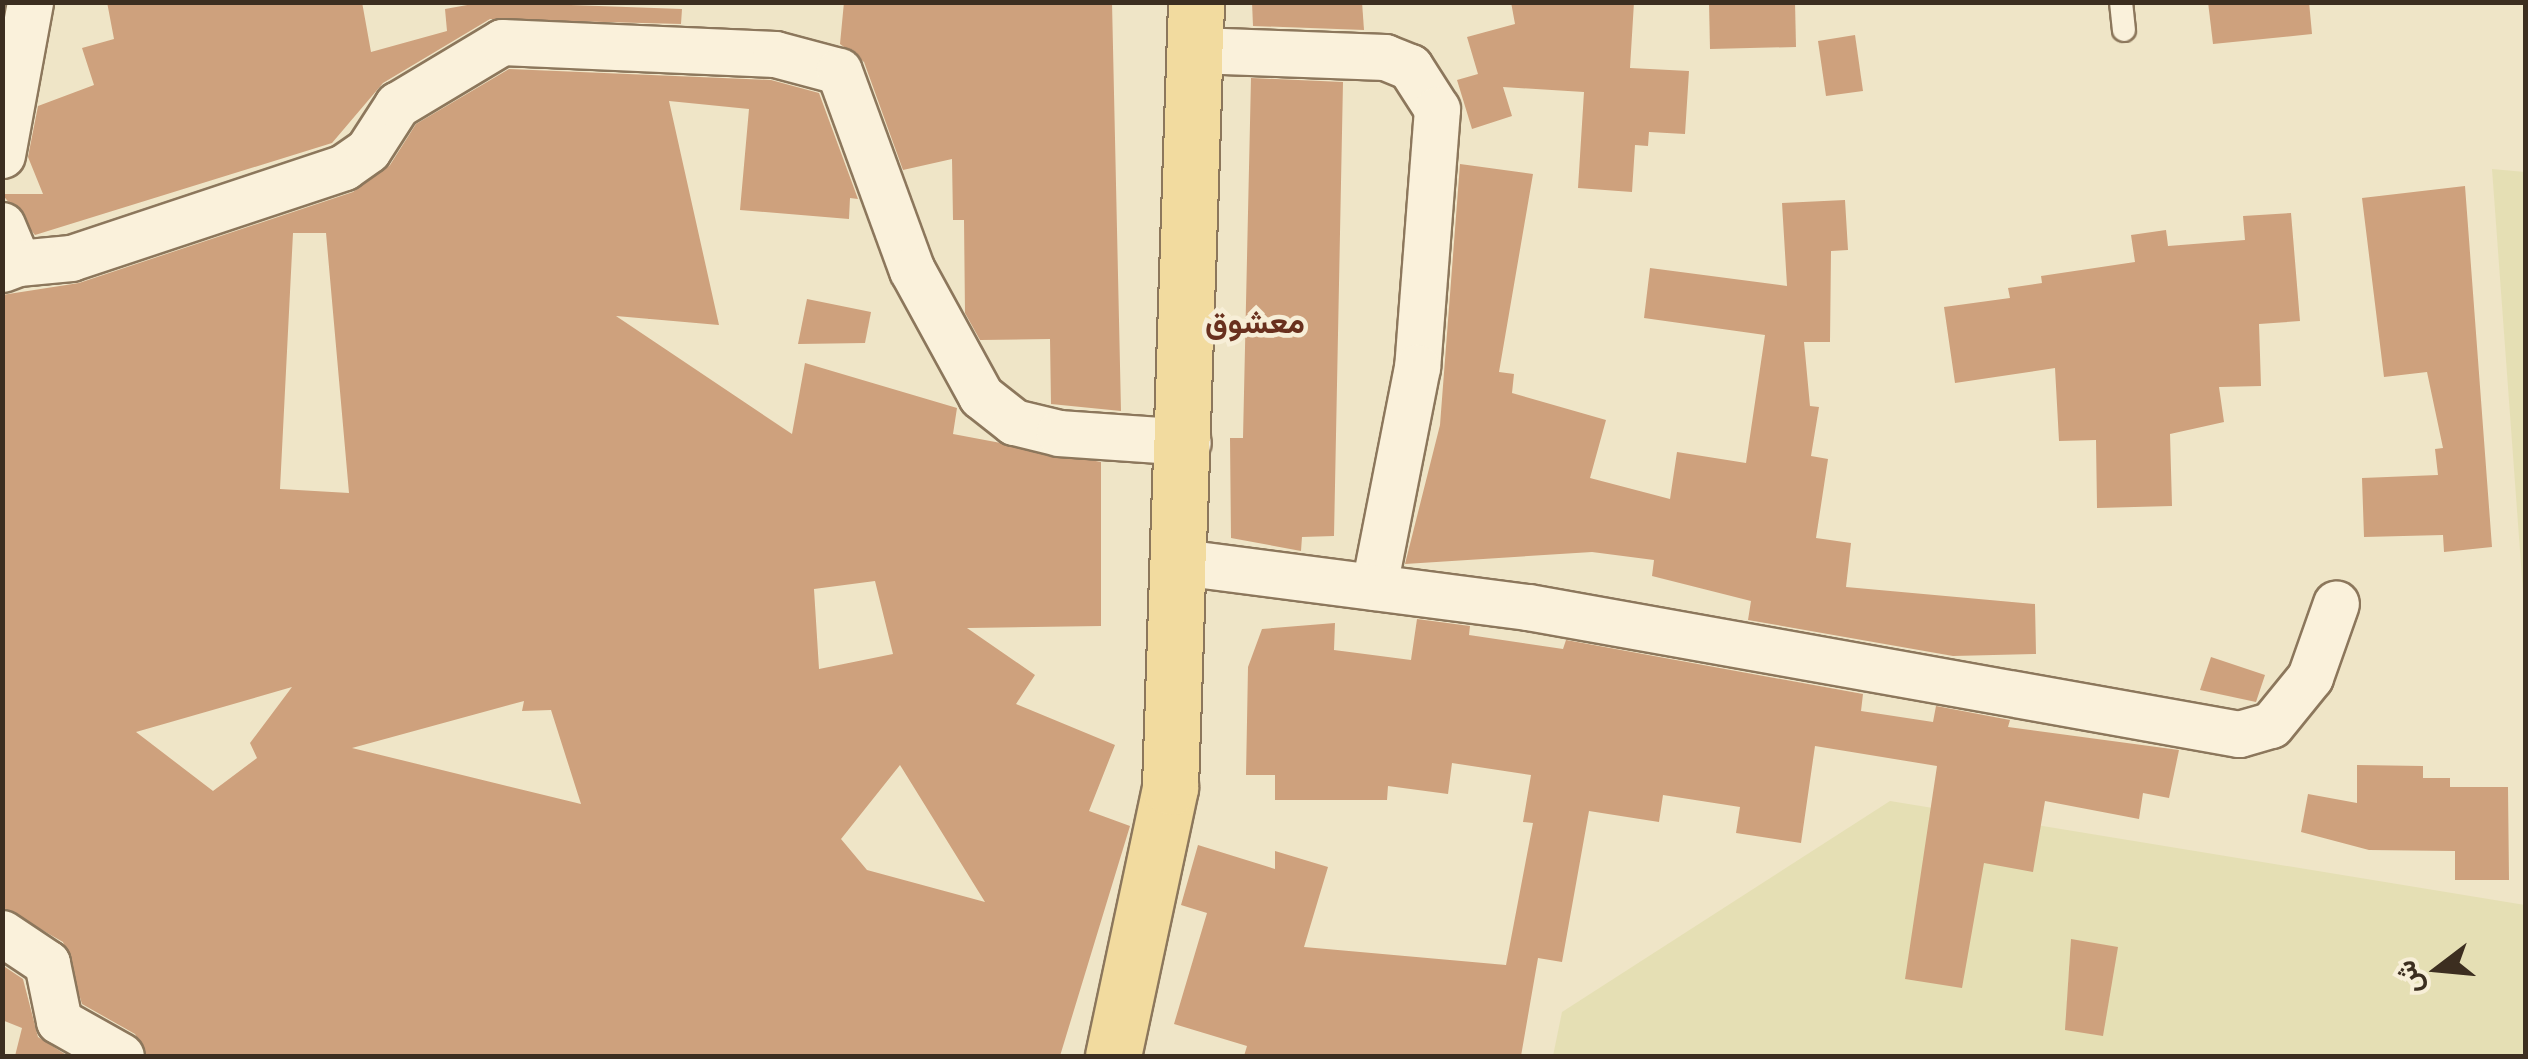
<!DOCTYPE html>
<meta charset="utf-8">
<style>
body{margin:0}
#map{position:relative;width:2528px;height:1059px;overflow:hidden;background:#efe5c7;font-family:"Roboto Serif",Vazirmatn,serif}
div>[style]{position:absolute}
.farmland>*{inset:0;background:#e5dfb4}
.building>*{inset:0;background:#cea17d}
.roads{filter:drop-shadow(2px 0 #8c775c) drop-shadow(-2px 0 #8c775c) drop-shadow(0 2px #8c775c) drop-shadow(0 -2px #8c775c)}
.service>*{height:22px;margin:-11px;padding:0 11px;transform-origin:11px;border-radius:11px;background:#faf1db}
.minor>*{height:45px;margin:-22.5px;padding:0 22.5px;transform-origin:22.5px;border-radius:22.5px;background:#faf1db}
.primary>*{height:55px;margin:-27.5px;padding:0 27.5px;transform-origin:27.5px;border-radius:27.5px;background:#f2db9f}
span{translate:-50% -50%;white-space:nowrap;text-align:center;line-height:1.15;-webkit-text-stroke:9px #f7eed7;paint-order:stroke}
.quarter-label{font-size:32px;color:#69301e;font-weight:700}
.frame{position:absolute;inset:0;border:5px solid #3c2e20;pointer-events:none}
.north{position:absolute;left:2388px;top:919px;width:100px;height:100px;-webkit-text-stroke:8px #f7eed7;paint-order:stroke;rotate:254deg;font-size:28px;font-weight:700;line-height:40px;text-align:center;color:#3c2e20}
.north::after{content:'';display:block;margin:auto;width:35px;height:45px;background:#3c2e20;clip-path:polygon(50% 0,100% 100%,50% 72%,0 100%)}
</style>
<div id="map">
<div class="farmland">
<i style="clip-path:polygon(2492px 169px,2525px 172px,2525px 619px)"></i>
<i style="clip-path:polygon(1890px 801px,2525px 905px,2525px 1056px,1553px 1056px,1562px 1012px)"></i>
</div>
<div class="building">
<i style="clip-path:polygon(107px 2px,362px 2px,371px 52px,447px 31px,445px 9px,484px 2px,682px 9px,681px 24px,490px 19px,383px 83px,332px 143px,35px 235px,2px 194px,43px 194px,28px 157px,38px 106px,94px 85px,82px 48px,114px 39px)"></i>
<i style="clip-path:polygon(844px 2px,1112px 2px,1121px 411px,1051px 404px,1050px 339px,980px 340px,965px 313px,964px 220px,953px 220px,952px 159px,903px 170px,864px 62px,840px 44px)"></i>
<i style="clip-path:polygon(1252px 2px,1362px 2px,1364px 30px,1253px 26px)"></i>
<i style="clip-path:polygon(1511px 2px,1634px 2px,1630px 68px,1689px 71px,1685px 134px,1649px 132px,1648px 146px,1635px 145px,1632px 192px,1578px 188px,1584px 92px,1503px 87px,1512px 116px,1472px 129px,1457px 80px,1478px 74px,1467px 37px,1515px 24px)"></i>
<i style="clip-path:polygon(1709px 2px,1795px 2px,1796px 47px,1710px 49px)"></i>
<i style="clip-path:polygon(2208px 2px,2309px 2px,2312px 34px,2213px 44px)"></i>
<i style="clip-path:polygon(1855px 35px,1863px 91px,1826px 96px,1818px 41px)"></i>
<i style="clip-path:polygon(evenodd,509px 69px,771px 80px,819px 93px,858px 199px,850px 198px,849px 219px,740px 210px,749px 109px,669px 101px,719px 325px,616px 316px,792px 434px,805px 363px,957px 408px,953px 434px,1101px 462px,1101px 626px,967px 628px,1035px 675px,1016px 704px,1115px 745px,1089px 811px,1130px 826px,1060px 1056px,147px 1056px,135px 1034px,82px 1004px,63px 942px,2px 907px,2px 295px,79px 283px,353px 192px,390px 165px,416px 124px,509px 69px,293px 233px,326px 233px,349px 493px,280px 489px,293px 233px,509px 69px,875px 581px,893px 654px,819px 669px,814px 589px,875px 581px,509px 69px,292px 687px,250px 743px,257px 758px,213px 791px,136px 732px,292px 687px,509px 69px,524px 701px,522px 711px,551px 710px,581px 804px,352px 748px,524px 701px,509px 69px,900px 765px,985px 902px,867px 870px,841px 839px,900px 765px)"></i>
<i style="clip-path:polygon(1251px 78px,1343px 82px,1334px 536px,1302px 537px,1301px 551px,1231px 538px,1230px 438px,1243px 438px)"></i>
<i style="clip-path:polygon(1460px 164px,1533px 174px,1499px 372px,1514px 374px,1512px 393px,1606px 420px,1590px 478px,1670px 499px,1677px 452px,1746px 463px,1765px 335px,1644px 318px,1650px 268px,1787px 286px,1782px 203px,1845px 200px,1848px 250px,1831px 251px,1830px 342px,1804px 342px,1810px 406px,1819px 407px,1811px 456px,1828px 459px,1816px 538px,1851px 543px,1846px 587px,2035px 604px,2036px 654px,1953px 656px,1748px 620px,1751px 601px,1652px 576px,1654px 560px,1592px 552px,1405px 564px,1440px 425px)"></i>
<i style="clip-path:polygon(2465px 186px,2492px 547px,2444px 552px,2443px 535px,2364px 537px,2362px 478px,2438px 475px,2435px 449px,2443px 448px,2427px 372px,2384px 377px,2362px 198px)"></i>
<i style="clip-path:polygon(2291px 213px,2300px 321px,2259px 324px,2261px 386px,2219px 387px,2224px 422px,2170px 434px,2172px 506px,2097px 508px,2096px 440px,2059px 441px,2055px 368px,1955px 383px,1944px 307px,2010px 298px,2008px 288px,2042px 283px,2041px 276px,2135px 262px,2131px 235px,2166px 230px,2168px 246px,2245px 240px,2243px 216px)"></i>
<i style="clip-path:polygon(807px 299px,871px 312px,865px 343px,798px 344px)"></i>
<i style="clip-path:polygon(1417px 619px,1470px 626px,1469px 635px,1563px 649px,1566px 640px,1863px 694px,1861px 711px,1933px 722px,1936px 706px,2010px 720px,2008px 727px,2179px 750px,2169px 798px,2143px 793px,2139px 819px,2045px 801px,2033px 872px,1984px 863px,1962px 988px,1905px 979px,1937px 766px,1815px 746px,1801px 843px,1736px 833px,1740px 807px,1663px 795px,1659px 822px,1589px 811px,1562px 962px,1538px 958px,1521px 1056px,1244px 1056px,1247px 1046px,1174px 1024px,1207px 913px,1181px 905px,1198px 845px,1275px 869px,1275px 851px,1328px 867px,1304px 947px,1506px 965px,1533px 823px,1523px 822px,1531px 775px,1452px 763px,1448px 794px,1388px 786px,1387px 800px,1275px 800px,1275px 775px,1246px 775px,1248px 667px,1262px 629px,1335px 623px,1334px 650px,1411px 660px)"></i>
<i style="clip-path:polygon(2211px 657px,2265px 675px,2256px 702px,2200px 690px)"></i>
<i style="clip-path:polygon(2357px 765px,2423px 766px,2423px 778px,2450px 778px,2450px 787px,2508px 787px,2509px 880px,2455px 880px,2455px 851px,2369px 850px,2301px 832px,2308px 794px,2357px 803px)"></i>
<i style="clip-path:polygon(2071px 939px,2118px 947px,2103px 1036px,2065px 1030px)"></i>
<i style="clip-path:polygon(2px 965px,23px 979px,38px 1037px,68px 1056px,15px 1056px,22px 1028px,2px 1020px)"></i>
</div>
<div class="roads">
<div class="service">
<i style="left:2121px;top:2px;width:28px;rotate:84deg"></i>
</div>
<div class="minor">
<i style="left:1196px;top:50px;width:189px;rotate:2.1deg"></i>
<i style="left:1385px;top:57px;width:27px;rotate:22deg"></i>
<i style="left:1410px;top:67px;width:50px;rotate:57.3deg"></i>
<i style="left:1437px;top:109px;width:259px;rotate:94.4deg"></i>
<i style="left:1417px;top:367px;width:224px;rotate:101.1deg"></i>
<i style="left:2px;top:155px;width:156px;rotate:-79.6deg"></i>
<i style="left:2px;top:225px;width:41px;rotate:67.2deg"></i>
<i style="left:18px;top:263px;width:17px;rotate:159deg"></i>
<i style="left:18px;top:263px;width:53px;rotate:-5.4deg"></i>
<i style="left:71px;top:258px;width:288px;rotate:-18.4deg"></i>
<i style="left:344px;top:167px;width:29px;rotate:-35deg"></i>
<i style="left:368px;top:150px;width:54px;rotate:-57.2deg"></i>
<i style="left:397px;top:105px;width:122px;rotate:-31deg"></i>
<i style="left:502px;top:42px;width:273px;rotate:2.5deg"></i>
<i style="left:775px;top:54px;width:66px;rotate:14.9deg"></i>
<i style="left:839px;top:71px;width:212px;rotate:69.9deg"></i>
<i style="left:912px;top:270px;width:144px;rotate:61.3deg"></i>
<i style="left:981px;top:396px;width:42px;rotate:38.2deg"></i>
<i style="left:1014px;top:422px;width:46px;rotate:13.7deg"></i>
<i style="left:1059px;top:433px;width:129px;rotate:4deg"></i>
<i style="left:1181px;top:562px;width:350px;rotate:7.4deg"></i>
<i style="left:1528px;top:607px;width:722px;rotate:10.13deg"></i>
<i style="left:2239px;top:734px;width:33px;rotate:-16deg"></i>
<i style="left:2271px;top:725px;width:62px;rotate:-50.9deg"></i>
<i style="left:2310px;top:677px;width:78px;rotate:-70.6deg"></i>
<i style="left:2px;top:933px;width:54px;rotate:33.7deg"></i>
<i style="left:47px;top:963px;width:59px;rotate:78.3deg"></i>
<i style="left:59px;top:1021px;width:71px;rotate:29.4deg"></i>
</div>
<div class="primary">
<i style="left:1113px;top:1056px;width:275px;rotate:-78deg"></i>
<i style="left:1170px;top:787px;width:785px;rotate:-88.1deg"></i>
</div>
</div>
<div class="quarter-label">
<span style="left:1255px;top:322px">معشوق</span>
</div>
<div class="frame"></div>
<div class="north">ش</div>
</div>
